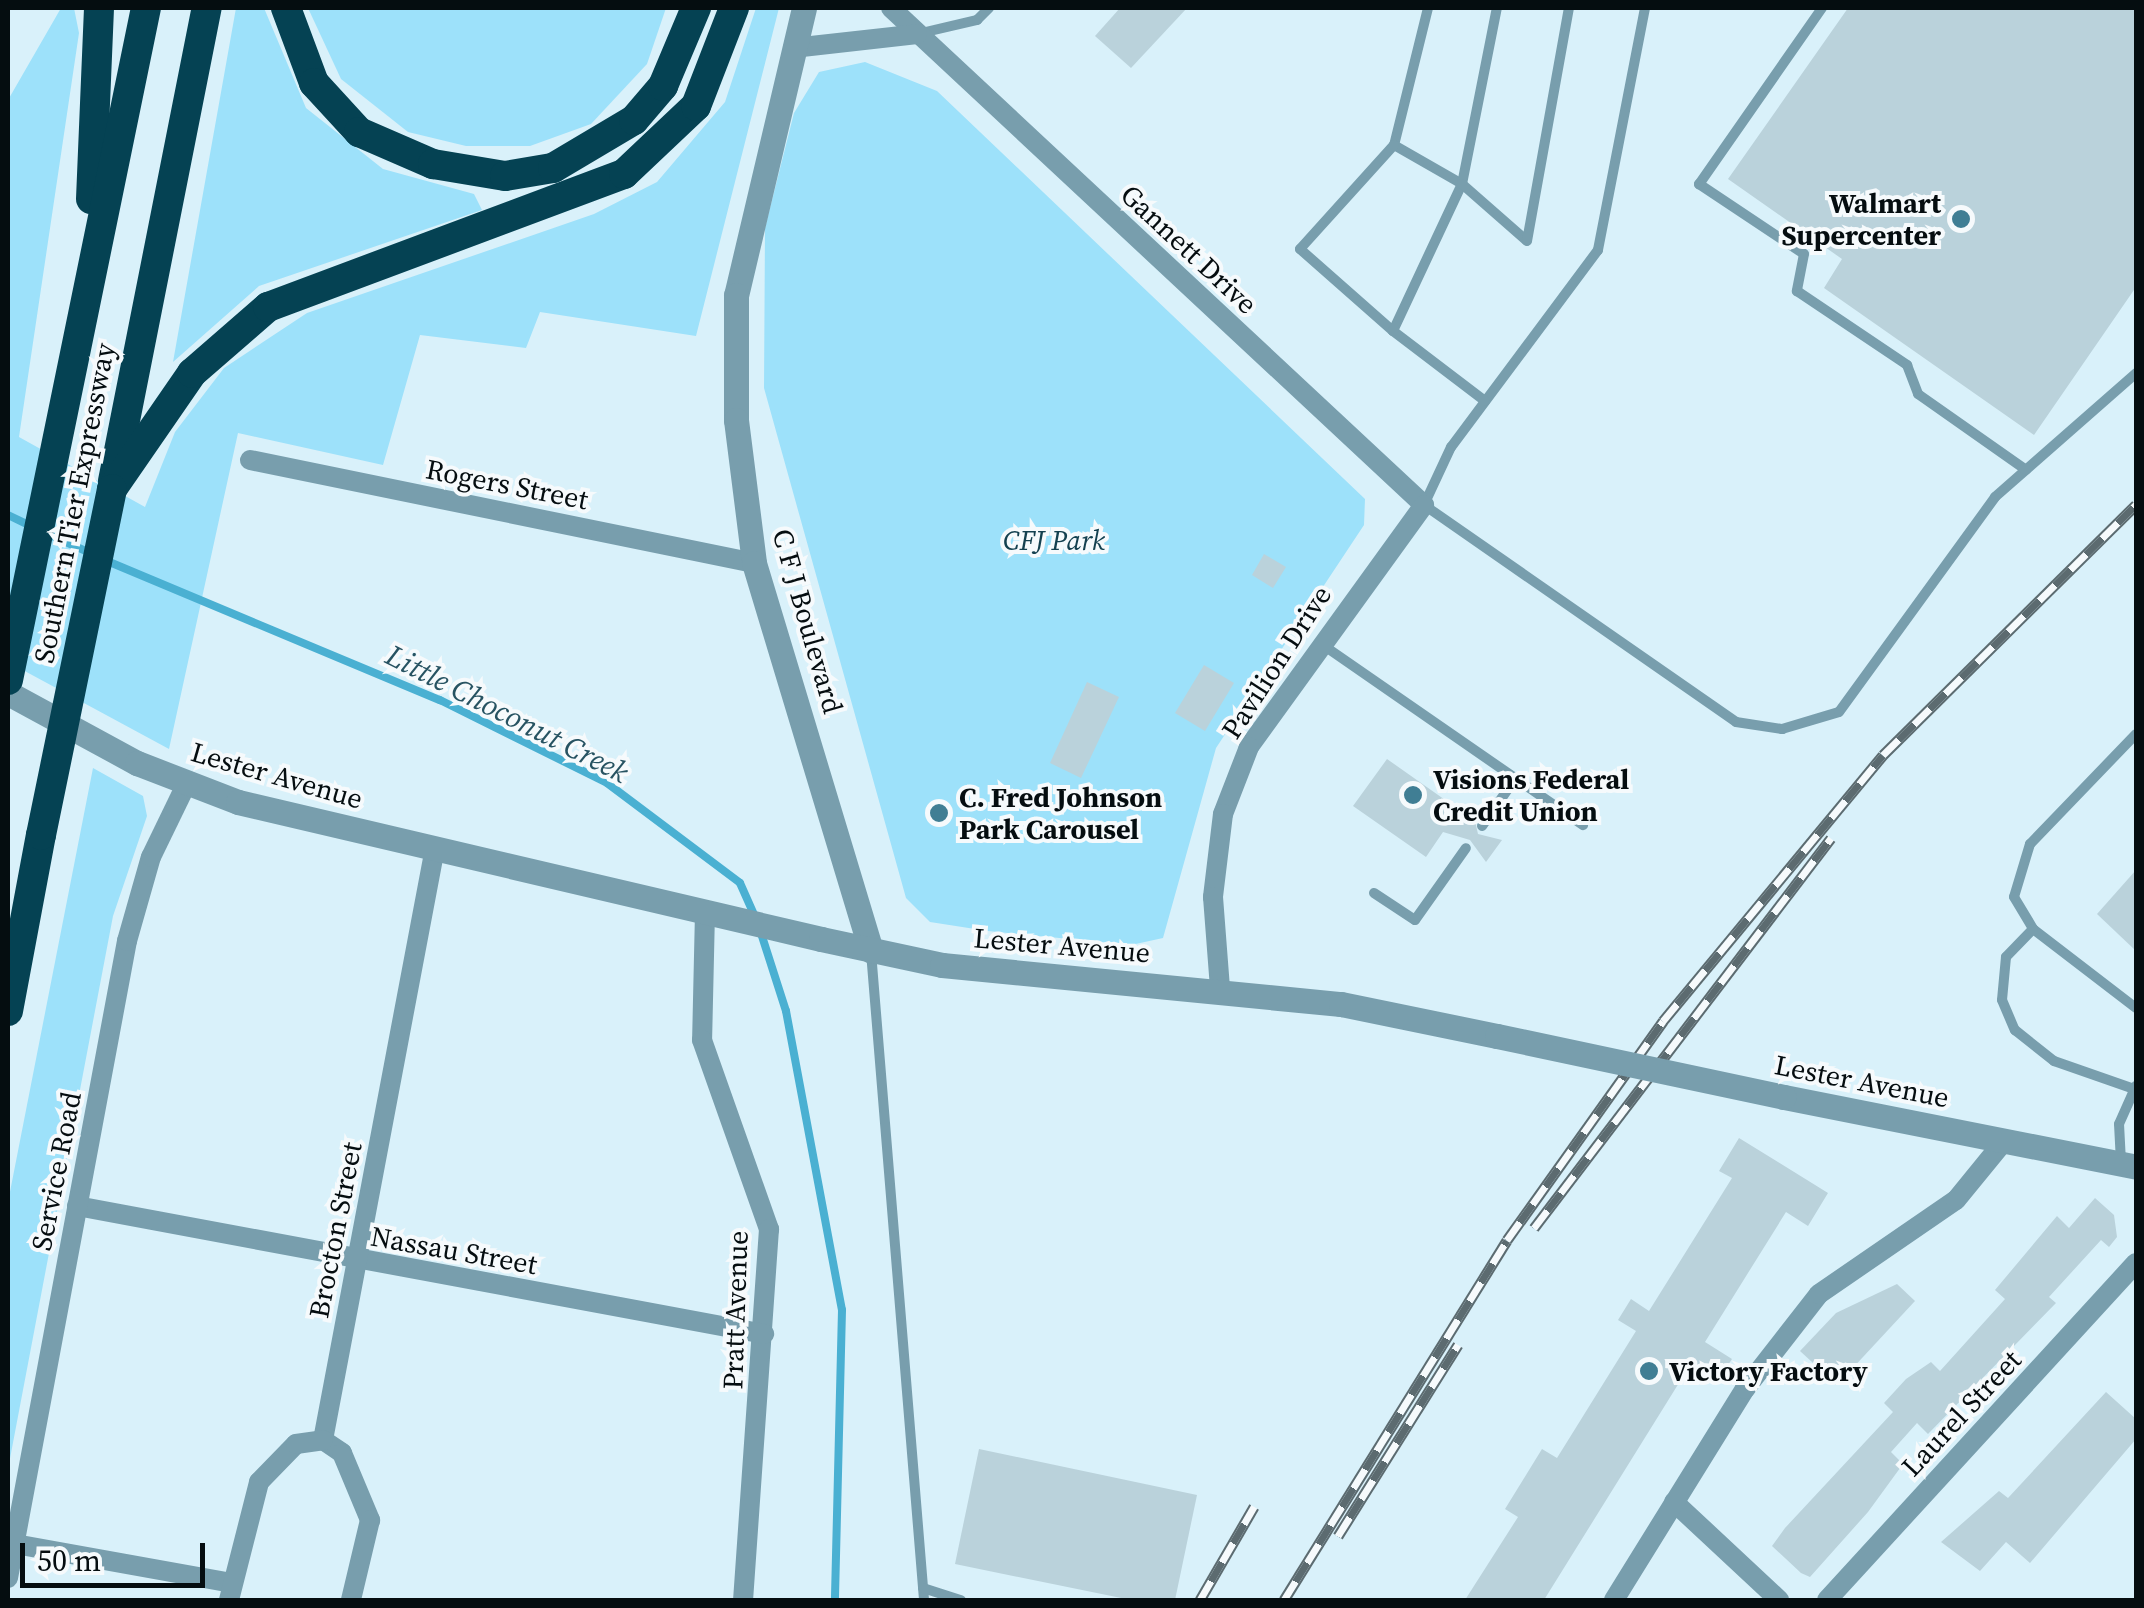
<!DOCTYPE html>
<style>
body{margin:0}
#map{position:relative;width:2144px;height:1608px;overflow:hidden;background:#d9f1fa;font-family:"Source Serif 4",serif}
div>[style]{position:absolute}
.green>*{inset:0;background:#9de1fa}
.stream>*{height:8px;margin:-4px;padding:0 4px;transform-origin:4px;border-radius:4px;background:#4ab0d2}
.building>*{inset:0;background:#bad2db}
.service>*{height:10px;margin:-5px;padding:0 5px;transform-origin:5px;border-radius:5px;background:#789ead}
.minor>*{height:20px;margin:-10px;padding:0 10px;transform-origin:10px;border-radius:10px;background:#789ead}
.tertiary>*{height:25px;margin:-12.5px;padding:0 12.5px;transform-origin:12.5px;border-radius:12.5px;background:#789ead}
.motorway>*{height:30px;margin:-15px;padding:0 15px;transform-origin:15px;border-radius:15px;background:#054253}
.rail>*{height:11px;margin-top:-5.5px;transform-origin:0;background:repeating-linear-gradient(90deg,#f6fafc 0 22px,#5c6b70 0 44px);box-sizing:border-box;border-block:2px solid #5c6b70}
.tertiary-bridge>*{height:25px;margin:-12.5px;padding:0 12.5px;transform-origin:12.5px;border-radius:12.5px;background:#789ead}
.motorway-bridge>*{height:30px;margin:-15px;padding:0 15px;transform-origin:15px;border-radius:15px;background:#054253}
.dots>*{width:28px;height:28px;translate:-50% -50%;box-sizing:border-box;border:5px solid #f6fafc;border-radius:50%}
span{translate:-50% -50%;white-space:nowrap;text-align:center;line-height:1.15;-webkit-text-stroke:8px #f6fafc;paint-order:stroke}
.poi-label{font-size:28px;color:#050d10;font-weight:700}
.right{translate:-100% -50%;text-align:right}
.left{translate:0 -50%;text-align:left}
.street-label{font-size:28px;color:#050d10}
.park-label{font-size:28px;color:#144150;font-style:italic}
.water-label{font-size:30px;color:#275362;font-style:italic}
.frame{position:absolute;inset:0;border:10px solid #050d10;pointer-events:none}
.scale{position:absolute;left:20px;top:1543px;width:185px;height:45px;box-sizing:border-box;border:5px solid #050d10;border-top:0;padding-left:12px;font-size:30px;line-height:35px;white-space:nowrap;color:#050d10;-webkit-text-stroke:8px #f6fafc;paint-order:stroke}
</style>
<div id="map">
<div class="green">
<i style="clip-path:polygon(61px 8px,74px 8px,79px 33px,19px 437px,145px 507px,175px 432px,224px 368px,307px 313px,594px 214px,657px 182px,725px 102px,756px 8px,779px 8px,696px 336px,540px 312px,526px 348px,420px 335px,383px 465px,238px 433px,169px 749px,8px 662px,8px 100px)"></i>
<i style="clip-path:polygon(236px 8px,264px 8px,306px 108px,383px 169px,474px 194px,482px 210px,259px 286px,173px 362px)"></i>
<i style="clip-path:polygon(308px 8px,666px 8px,647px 64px,591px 124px,530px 146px,466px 146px,408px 132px,341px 79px)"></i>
<i style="clip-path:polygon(865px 62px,937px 91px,1365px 499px,1364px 525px,1216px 748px,1163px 938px,1131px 945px,988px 931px,930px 922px,906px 898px,764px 388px,765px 228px,794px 113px,819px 72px)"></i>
<i style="clip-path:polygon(93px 768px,143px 796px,147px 816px,113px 916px,8px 1469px,8px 1202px)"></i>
</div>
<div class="stream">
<i style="left:8px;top:515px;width:25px;rotate:26deg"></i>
<i style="left:48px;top:534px;width:46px;rotate:24.3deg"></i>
<i style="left:107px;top:561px;width:361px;rotate:22.7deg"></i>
<i style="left:440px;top:700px;width:186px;rotate:26.4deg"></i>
<i style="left:607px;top:783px;width:166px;rotate:36.9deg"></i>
<i style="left:740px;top:883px;width:37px;rotate:66deg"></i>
<i style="left:760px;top:930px;width:85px;rotate:72.2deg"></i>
<i style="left:786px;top:1011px;width:304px;rotate:79.4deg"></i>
<i style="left:842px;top:1310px;width:290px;rotate:91.4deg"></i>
</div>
<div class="building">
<i style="clip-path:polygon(1120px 8px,1187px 8px,1131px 68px,1095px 36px)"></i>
<i style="clip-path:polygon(1848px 8px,2136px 8px,2136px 287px,2034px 435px,1824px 288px,1842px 259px,1728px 179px)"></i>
<i style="clip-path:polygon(1264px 554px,1286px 567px,1273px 588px,1252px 575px)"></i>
<i style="clip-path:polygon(1204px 665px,1234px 683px,1205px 731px,1175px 713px)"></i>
<i style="clip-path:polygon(1087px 682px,1119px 697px,1081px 778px,1050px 763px)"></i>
<i style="clip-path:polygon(1387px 759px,1475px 821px,1478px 834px,1502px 840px,1486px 862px,1470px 840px,1443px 832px,1426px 857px,1353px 806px)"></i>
<i style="clip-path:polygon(2136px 870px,2136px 951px,2097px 914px)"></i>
<i style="clip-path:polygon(1739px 1138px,1828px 1193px,1808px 1226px,1786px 1212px,1705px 1342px,1732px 1359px,1719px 1379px,1692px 1362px,1544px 1600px,1465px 1600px,1518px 1517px,1505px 1509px,1542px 1449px,1557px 1458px,1636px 1331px,1618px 1320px,1631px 1299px,1649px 1311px,1732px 1178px,1719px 1171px)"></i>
<i style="clip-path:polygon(2095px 1198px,2114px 1215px,2117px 1237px,2109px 1247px,2101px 1240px,2049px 1297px,2056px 1303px,1928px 1434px,1917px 1423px,1891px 1452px,1903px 1464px,1868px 1512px,1810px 1577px,1801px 1573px,1772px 1546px,1785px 1528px,1893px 1412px,1884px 1403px,1906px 1379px,1931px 1362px,1940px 1371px,2005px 1299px,1995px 1290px,2057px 1216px,2069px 1228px)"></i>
<i style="clip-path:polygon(1897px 1284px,1915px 1301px,1837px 1385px,1800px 1351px,1836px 1313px)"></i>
<i style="clip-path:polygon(2106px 1392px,2136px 1419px,2136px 1439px,2030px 1563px,2006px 1542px,1980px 1571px,1941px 1542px,1999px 1491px,2008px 1498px)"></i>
<i style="clip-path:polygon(979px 1449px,1197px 1495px,1175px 1600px,1131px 1600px,955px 1564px)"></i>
</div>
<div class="service">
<i style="left:1428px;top:8px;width:141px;rotate:103.9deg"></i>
<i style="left:1394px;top:145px;width:78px;rotate:29.8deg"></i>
<i style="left:1462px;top:184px;width:179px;rotate:-78.8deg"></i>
<i style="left:1645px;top:8px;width:247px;rotate:101deg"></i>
<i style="left:1598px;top:250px;width:246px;rotate:126.7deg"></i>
<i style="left:1451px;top:447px;width:64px;rotate:115deg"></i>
<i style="left:1424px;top:505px;width:380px;rotate:34.8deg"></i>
<i style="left:1736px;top:722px;width:47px;rotate:8.7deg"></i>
<i style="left:1782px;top:729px;width:59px;rotate:-16.6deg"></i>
<i style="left:1839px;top:712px;width:266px;rotate:-54deg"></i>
<i style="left:1995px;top:497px;width:188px;rotate:-41.3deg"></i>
<i style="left:1822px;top:8px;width:215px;rotate:124.9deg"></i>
<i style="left:1699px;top:184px;width:126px;rotate:33.7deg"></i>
<i style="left:1804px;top:254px;width:38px;rotate:101deg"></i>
<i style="left:1797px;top:291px;width:133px;rotate:33.9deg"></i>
<i style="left:1907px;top:365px;width:31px;rotate:69deg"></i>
<i style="left:1918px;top:394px;width:132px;rotate:35.1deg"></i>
<i style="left:917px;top:34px;width:62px;rotate:-13.1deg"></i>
<i style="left:977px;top:20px;width:17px;rotate:-45deg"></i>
<i style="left:1393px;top:331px;width:124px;rotate:-138.6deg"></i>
<i style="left:1300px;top:249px;width:140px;rotate:-47.9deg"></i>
<i style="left:1485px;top:401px;width:116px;rotate:-142.7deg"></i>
<i style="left:1393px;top:331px;width:162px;rotate:-64.9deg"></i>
<i style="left:1462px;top:184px;width:86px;rotate:41.2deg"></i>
<i style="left:1527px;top:241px;width:237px;rotate:-79.8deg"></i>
<i style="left:1320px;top:643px;width:320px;rotate:34.7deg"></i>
<i style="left:2136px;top:734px;width:153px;rotate:133.9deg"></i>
<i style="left:2030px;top:844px;width:55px;rotate:106.8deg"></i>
<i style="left:2014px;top:897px;width:37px;rotate:59deg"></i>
<i style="left:2033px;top:929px;width:130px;rotate:37.5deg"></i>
<i style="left:1482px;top:826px;width:57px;rotate:-54.9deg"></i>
<i style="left:1374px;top:893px;width:49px;rotate:33.4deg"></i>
<i style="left:1415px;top:920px;width:88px;rotate:-54.7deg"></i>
<i style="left:2033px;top:929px;width:39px;rotate:134deg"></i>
<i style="left:2006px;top:957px;width:43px;rotate:95.3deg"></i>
<i style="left:2002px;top:1000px;width:33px;rotate:67deg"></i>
<i style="left:2015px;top:1030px;width:50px;rotate:38.5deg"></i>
<i style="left:2054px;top:1061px;width:85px;rotate:19.3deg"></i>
<i style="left:871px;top:952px;width:650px;rotate:85.32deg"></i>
<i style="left:2121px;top:1162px;width:38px;rotate:-93deg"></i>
<i style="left:2119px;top:1124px;width:42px;rotate:-65.9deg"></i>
<i style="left:923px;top:1588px;width:40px;rotate:18deg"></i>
</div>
<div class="minor">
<i style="left:891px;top:8px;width:729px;rotate:43deg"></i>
<i style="left:1424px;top:505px;width:299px;rotate:125.9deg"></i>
<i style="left:1249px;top:747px;width:72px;rotate:111.2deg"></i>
<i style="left:1223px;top:814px;width:84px;rotate:96.9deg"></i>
<i style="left:1213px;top:897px;width:91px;rotate:85.6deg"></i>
<i style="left:793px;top:48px;width:125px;rotate:-6.4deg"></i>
<i style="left:250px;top:460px;width:514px;rotate:11.55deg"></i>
<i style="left:705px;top:912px;width:128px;rotate:91.3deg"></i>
<i style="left:702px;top:1040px;width:201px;rotate:70.5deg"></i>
<i style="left:769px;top:1229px;width:372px;rotate:94deg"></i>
<i style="left:77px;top:1206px;width:699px;rotate:10.55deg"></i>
<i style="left:323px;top:1440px;width:603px;rotate:-79.29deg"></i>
<i style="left:323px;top:1440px;width:23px;rotate:34deg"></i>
<i style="left:342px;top:1453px;width:73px;rotate:67.3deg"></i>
<i style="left:370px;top:1520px;width:82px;rotate:103.4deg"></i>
<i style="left:1674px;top:1502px;width:144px;rotate:43deg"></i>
<i style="left:15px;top:1544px;width:219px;rotate:10.2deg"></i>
<i style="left:8px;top:1578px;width:648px;rotate:-79.42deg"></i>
<i style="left:127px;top:941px;width:87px;rotate:-74.1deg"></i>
<i style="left:151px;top:857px;width:82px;rotate:-64.1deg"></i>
<i style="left:229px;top:1600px;width:122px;rotate:-75.7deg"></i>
<i style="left:259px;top:1482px;width:53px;rotate:-45.8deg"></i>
<i style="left:296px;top:1444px;width:27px;rotate:-8deg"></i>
<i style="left:1614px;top:1600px;width:248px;rotate:-58.2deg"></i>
<i style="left:1745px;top:1389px;width:120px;rotate:-52.1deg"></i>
<i style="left:1819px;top:1294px;width:166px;rotate:-34.5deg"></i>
<i style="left:1956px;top:1200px;width:77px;rotate:-50.8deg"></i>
<i style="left:1827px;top:1600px;width:457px;rotate:-47.5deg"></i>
</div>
<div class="tertiary">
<i style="left:804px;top:8px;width:295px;rotate:103.3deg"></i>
<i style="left:736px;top:295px;width:125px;rotate:90deg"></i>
<i style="left:736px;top:420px;width:144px;rotate:82.8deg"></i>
<i style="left:754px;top:563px;width:405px;rotate:73.2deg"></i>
<i style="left:8px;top:693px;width:147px;rotate:28.5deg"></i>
<i style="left:137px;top:763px;width:108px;rotate:21.1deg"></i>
<i style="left:238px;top:802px;width:599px;rotate:13.22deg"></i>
<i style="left:821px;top:939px;width:124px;rotate:12.1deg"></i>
<i style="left:942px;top:965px;width:401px;rotate:5.6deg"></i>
<i style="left:1341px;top:1004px;width:159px;rotate:11.6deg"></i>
<i style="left:1784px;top:1097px;width:359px;rotate:11.2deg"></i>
</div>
<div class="motorway">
<i style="left:286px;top:8px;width:80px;rotate:69.5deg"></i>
<i style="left:314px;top:83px;width:67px;rotate:47.4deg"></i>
<i style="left:359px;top:132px;width:81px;rotate:23.4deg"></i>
<i style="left:433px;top:164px;width:73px;rotate:9.5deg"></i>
<i style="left:505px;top:176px;width:49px;rotate:-9.5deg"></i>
<i style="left:553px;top:168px;width:94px;rotate:-30.7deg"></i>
<i style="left:634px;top:120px;width:45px;rotate:-49.5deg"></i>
<i style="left:663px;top:86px;width:85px;rotate:-67.1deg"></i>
<i style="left:91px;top:199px;width:191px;rotate:-87.6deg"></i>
<i style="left:113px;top:481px;width:482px;rotate:-78.8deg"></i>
<i style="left:112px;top:489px;width:141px;rotate:-55.4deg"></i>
<i style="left:192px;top:373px;width:101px;rotate:-41deg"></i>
<i style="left:268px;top:307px;width:380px;rotate:-20.5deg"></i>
<i style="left:624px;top:174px;width:99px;rotate:-43.4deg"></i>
<i style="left:696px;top:106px;width:105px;rotate:-68.8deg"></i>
<i style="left:8px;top:680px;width:686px;rotate:-78.4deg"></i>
<i style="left:8px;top:1011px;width:179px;rotate:-79.4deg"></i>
</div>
<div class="rail">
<i style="left:1534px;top:1228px;width:490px;rotate:-52.7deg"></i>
<i style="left:1338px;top:1536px;width:226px;rotate:-57.9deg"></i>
<i style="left:1200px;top:1600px;width:108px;rotate:-59.9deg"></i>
<i style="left:1284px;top:1600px;width:423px;rotate:-58.2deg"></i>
<i style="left:1507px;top:1240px;width:269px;rotate:-54.5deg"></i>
<i style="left:1663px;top:1021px;width:345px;rotate:-50.4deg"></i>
<i style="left:1883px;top:755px;width:356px;rotate:-44.7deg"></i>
</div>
<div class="tertiary-bridge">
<i style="left:1497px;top:1036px;width:293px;rotate:12deg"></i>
</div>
<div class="motorway-bridge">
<i style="left:41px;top:835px;width:353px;rotate:-78.4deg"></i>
</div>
<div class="dots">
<i style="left:1961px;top:219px;background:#407e94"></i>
<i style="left:1413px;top:795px;background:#407e94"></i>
<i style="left:939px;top:813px;background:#407e94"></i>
<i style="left:1649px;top:1371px;background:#407e94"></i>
</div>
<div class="poi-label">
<span class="right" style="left:1941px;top:219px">Walmart<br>Supercenter</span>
<span class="left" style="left:1433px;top:795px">Visions Federal<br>Credit Union</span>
<span class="left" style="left:959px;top:813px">C. Fred Johnson<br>Park Carousel</span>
<span class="left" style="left:1669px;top:1371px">Victory Factory</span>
</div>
<div class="street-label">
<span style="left:1189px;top:249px;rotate:43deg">Gannett Drive</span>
<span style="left:507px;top:484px;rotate:11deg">Rogers Street</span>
<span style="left:74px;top:503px;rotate:-79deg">Southern Tier Expressway</span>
<span style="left:808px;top:621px;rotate:74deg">C F J Boulevard</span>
<span style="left:1276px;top:662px;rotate:-57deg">Pavilion Drive</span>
<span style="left:277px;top:775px;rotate:16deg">Lester Avenue</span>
<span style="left:1062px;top:945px;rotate:5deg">Lester Avenue</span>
<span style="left:1862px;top:1081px;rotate:11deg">Lester Avenue</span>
<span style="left:56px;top:1171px;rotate:-79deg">Service Road</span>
<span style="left:335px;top:1230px;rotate:-79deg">Brocton Street</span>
<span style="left:454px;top:1250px;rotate:10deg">Nassau Street</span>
<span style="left:735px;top:1310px;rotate:-88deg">Pratt Avenue</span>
<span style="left:1961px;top:1413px;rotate:-47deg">Laurel Street</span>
</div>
<div class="park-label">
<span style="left:1054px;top:540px">CFJ Park</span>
</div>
<div class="water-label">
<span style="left:507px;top:714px;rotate:27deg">Little Choconut Creek</span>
</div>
<div class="frame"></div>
<div class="scale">50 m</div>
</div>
